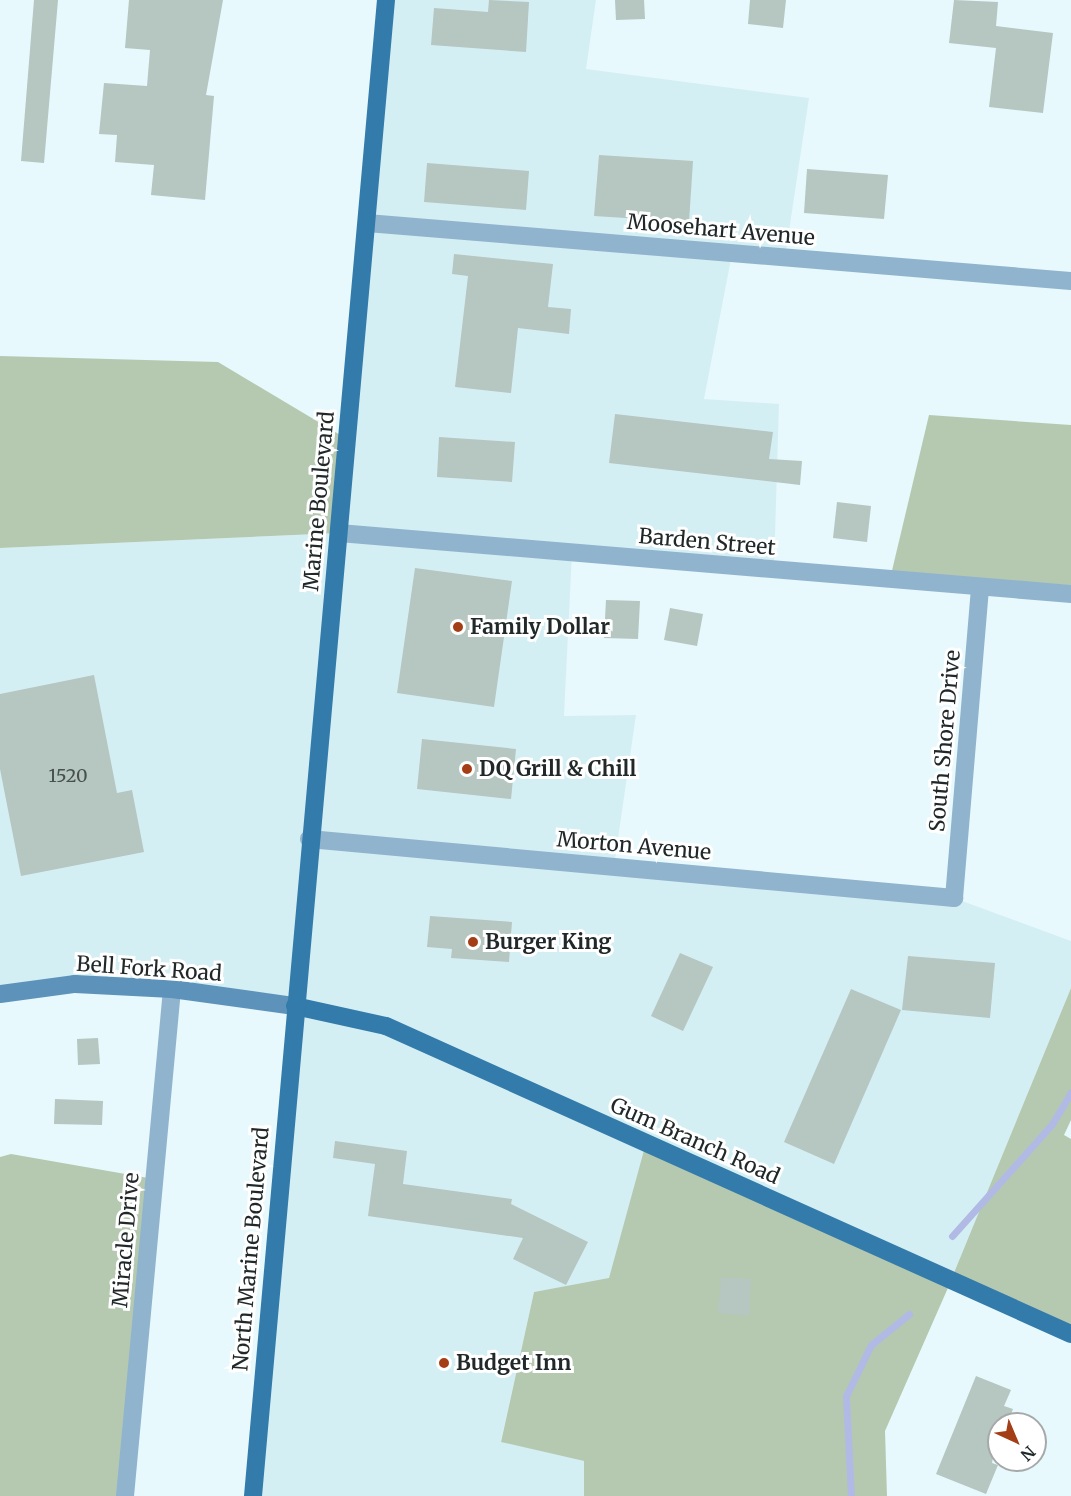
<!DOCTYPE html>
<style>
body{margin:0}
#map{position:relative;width:1071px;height:1496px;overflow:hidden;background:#e7f9fc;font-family:Merriweather,serif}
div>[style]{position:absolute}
.built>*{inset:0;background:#d4eff4}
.green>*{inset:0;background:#b5c9b1}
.stream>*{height:7px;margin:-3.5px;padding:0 3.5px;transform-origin:3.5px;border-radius:3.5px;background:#b0bae4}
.building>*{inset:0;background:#b6c6c0}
.street>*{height:18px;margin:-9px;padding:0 9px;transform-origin:9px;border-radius:9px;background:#91b4ce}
.secondary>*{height:18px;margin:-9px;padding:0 9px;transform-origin:9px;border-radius:9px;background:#5d93ba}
.primary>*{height:18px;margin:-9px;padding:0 9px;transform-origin:9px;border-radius:9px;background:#337bab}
.dots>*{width:16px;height:16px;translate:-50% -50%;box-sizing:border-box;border:3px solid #fff;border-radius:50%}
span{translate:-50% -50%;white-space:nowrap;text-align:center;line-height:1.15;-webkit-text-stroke:6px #fff;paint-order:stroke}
.number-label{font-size:18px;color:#46504f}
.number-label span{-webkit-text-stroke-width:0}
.street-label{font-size:21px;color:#212829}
.poi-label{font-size:21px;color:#212829;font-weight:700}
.left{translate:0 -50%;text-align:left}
.north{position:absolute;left:987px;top:1412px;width:60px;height:60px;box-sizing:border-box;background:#fff;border:2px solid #a6a9a9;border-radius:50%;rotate:136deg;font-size:16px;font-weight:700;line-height:24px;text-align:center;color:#212829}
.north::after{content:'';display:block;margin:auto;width:21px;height:27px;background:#a43e17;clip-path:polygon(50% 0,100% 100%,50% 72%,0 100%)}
</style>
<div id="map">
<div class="built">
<i style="clip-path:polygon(386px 0,596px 0,586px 69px,809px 98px,785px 258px,732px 254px,704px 399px,779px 404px,774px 570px,572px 553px,564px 716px,636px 715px,614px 866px,954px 898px,1071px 941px,1071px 988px,951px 1280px,647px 1144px,609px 1279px,534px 1292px,501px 1441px,584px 1461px,584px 1496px,253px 1496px,295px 1006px,172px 989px,0 994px,0 548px,339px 533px)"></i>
</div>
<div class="green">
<i style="clip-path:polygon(0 356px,218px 362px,347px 439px,339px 533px,0 548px)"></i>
<i style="clip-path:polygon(929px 415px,1071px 425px,1071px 594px,890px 579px)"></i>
<i style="clip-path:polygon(1071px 988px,1071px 1120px,1064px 1135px,1071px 1139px,1071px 1334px,951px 1281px,885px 1431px,887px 1496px,584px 1496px,584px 1461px,501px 1442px,534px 1292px,609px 1278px,646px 1143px,951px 1280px)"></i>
<i style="clip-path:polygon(11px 1154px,154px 1179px,125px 1496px,0 1496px,0 1157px)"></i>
</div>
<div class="stream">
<i style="left:952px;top:1236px;width:150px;rotate:-48.2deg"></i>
<i style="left:1052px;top:1124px;width:37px;rotate:-59deg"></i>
<i style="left:851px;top:1496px;width:100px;rotate:-92.9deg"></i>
<i style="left:846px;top:1396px;width:57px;rotate:-63.9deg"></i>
<i style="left:871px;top:1345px;width:49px;rotate:-39.2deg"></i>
</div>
<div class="building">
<i style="clip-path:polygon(34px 0,58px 0,44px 163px,21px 161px)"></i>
<i style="clip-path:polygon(129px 0,223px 0,206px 95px,214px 96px,205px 200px,151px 195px,154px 165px,115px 162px,117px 135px,99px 134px,104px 83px,147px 86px,150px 50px,125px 48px)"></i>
<i style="clip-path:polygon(489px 0,529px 2px,526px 52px,431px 45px,434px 8px,488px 12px)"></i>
<i style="clip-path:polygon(615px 0,644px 0,645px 19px,616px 20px)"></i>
<i style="clip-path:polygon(750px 0,786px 0,783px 28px,748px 24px)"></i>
<i style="clip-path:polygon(954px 0,998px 2px,996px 26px,1053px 33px,1043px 113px,989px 107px,996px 48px,949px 43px)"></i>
<i style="clip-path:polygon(599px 155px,693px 161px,689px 222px,594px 216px)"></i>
<i style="clip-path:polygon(427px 163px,529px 171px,526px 210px,424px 202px)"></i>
<i style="clip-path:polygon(807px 169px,888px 175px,884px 219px,804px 213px)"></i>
<i style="clip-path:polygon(454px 254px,553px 264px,548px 307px,571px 309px,569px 334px,518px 328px,511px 393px,455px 387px,468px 276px,452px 274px)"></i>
<i style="clip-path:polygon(615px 414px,773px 432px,769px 459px,802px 461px,800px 485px,609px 463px)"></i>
<i style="clip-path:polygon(439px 437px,515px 442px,512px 482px,437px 477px)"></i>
<i style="clip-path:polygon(837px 502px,871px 506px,867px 542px,833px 538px)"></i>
<i style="clip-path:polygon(415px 568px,512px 581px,494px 707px,397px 693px)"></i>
<i style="clip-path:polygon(606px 600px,640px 601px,638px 639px,604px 638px)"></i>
<i style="clip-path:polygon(670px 608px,703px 614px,697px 646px,664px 640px)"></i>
<i style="clip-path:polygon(94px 675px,117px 793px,132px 790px,144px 852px,21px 876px,0 769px,0 694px)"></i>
<i style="clip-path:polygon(422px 739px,516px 749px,511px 799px,417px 789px)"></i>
<i style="clip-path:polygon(430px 916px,512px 922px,509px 962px,451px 958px,452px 949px,427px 947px)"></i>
<i style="clip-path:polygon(680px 953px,713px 967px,683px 1031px,651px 1016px)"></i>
<i style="clip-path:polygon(908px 956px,995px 963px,990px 1018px,902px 1010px)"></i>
<i style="clip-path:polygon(851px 989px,901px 1010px,834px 1164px,784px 1142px)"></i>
<i style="clip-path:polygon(98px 1038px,100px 1064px,78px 1065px,77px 1039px)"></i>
<i style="clip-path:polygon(55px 1099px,103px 1101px,102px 1125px,54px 1124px)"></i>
<i style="clip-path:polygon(335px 1141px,407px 1151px,403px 1184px,512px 1199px,511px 1204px,588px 1242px,566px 1285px,513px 1259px,523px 1238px,368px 1216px,375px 1164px,333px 1158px)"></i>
<i style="clip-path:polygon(721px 1277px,751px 1279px,749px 1316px,718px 1313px)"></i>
<i style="clip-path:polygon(976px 1376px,1011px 1390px,1004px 1406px,1013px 1409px,1007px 1424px,999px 1424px,992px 1463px,998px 1465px,986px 1494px,936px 1474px)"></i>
</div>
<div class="street">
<i style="left:367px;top:223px;width:706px;rotate:4.71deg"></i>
<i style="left:339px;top:533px;width:735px;rotate:4.76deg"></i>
<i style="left:309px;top:839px;width:648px;rotate:5.23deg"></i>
<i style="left:954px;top:898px;width:312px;rotate:-85.2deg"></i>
<i style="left:125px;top:1496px;width:509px;rotate:-84.7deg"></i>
</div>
<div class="secondary">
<i style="left:0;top:994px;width:76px;rotate:-7.6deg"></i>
<i style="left:75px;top:984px;width:97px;rotate:3deg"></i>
<i style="left:172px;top:989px;width:124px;rotate:7.9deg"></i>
</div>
<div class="primary">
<i style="left:295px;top:1006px;width:93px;rotate:12.4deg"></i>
<i style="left:386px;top:1026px;width:751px;rotate:24.21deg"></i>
<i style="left:253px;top:1496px;width:1502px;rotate:-84.92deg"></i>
</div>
<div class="dots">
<i style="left:458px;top:627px;background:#a43e17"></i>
<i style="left:467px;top:769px;background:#a43e17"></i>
<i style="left:473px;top:942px;background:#a43e17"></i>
<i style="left:444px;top:1363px;background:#a43e17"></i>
</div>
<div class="number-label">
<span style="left:68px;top:776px">1520</span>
</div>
<div class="street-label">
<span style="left:721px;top:230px;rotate:5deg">Moosehart Avenue</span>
<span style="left:319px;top:501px;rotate:-85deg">Marine Boulevard</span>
<span style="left:707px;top:542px;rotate:5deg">Barden Street</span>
<span style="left:945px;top:741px;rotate:-85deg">South Shore Drive</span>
<span style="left:634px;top:846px;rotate:5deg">Morton Avenue</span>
<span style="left:149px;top:969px;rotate:4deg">Bell Fork Road</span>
<span style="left:695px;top:1141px;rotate:24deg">Gum Branch Road</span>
<span style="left:126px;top:1240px;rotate:-85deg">Miracle Drive</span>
<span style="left:251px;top:1249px;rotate:-85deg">North Marine Boulevard</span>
</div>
<div class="poi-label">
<span class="left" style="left:470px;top:627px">Family Dollar</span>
<span class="left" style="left:479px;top:769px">DQ Grill &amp; Chill</span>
<span class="left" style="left:485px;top:942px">Burger King</span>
<span class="left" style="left:456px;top:1363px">Budget Inn</span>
</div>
<div class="north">N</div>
</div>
